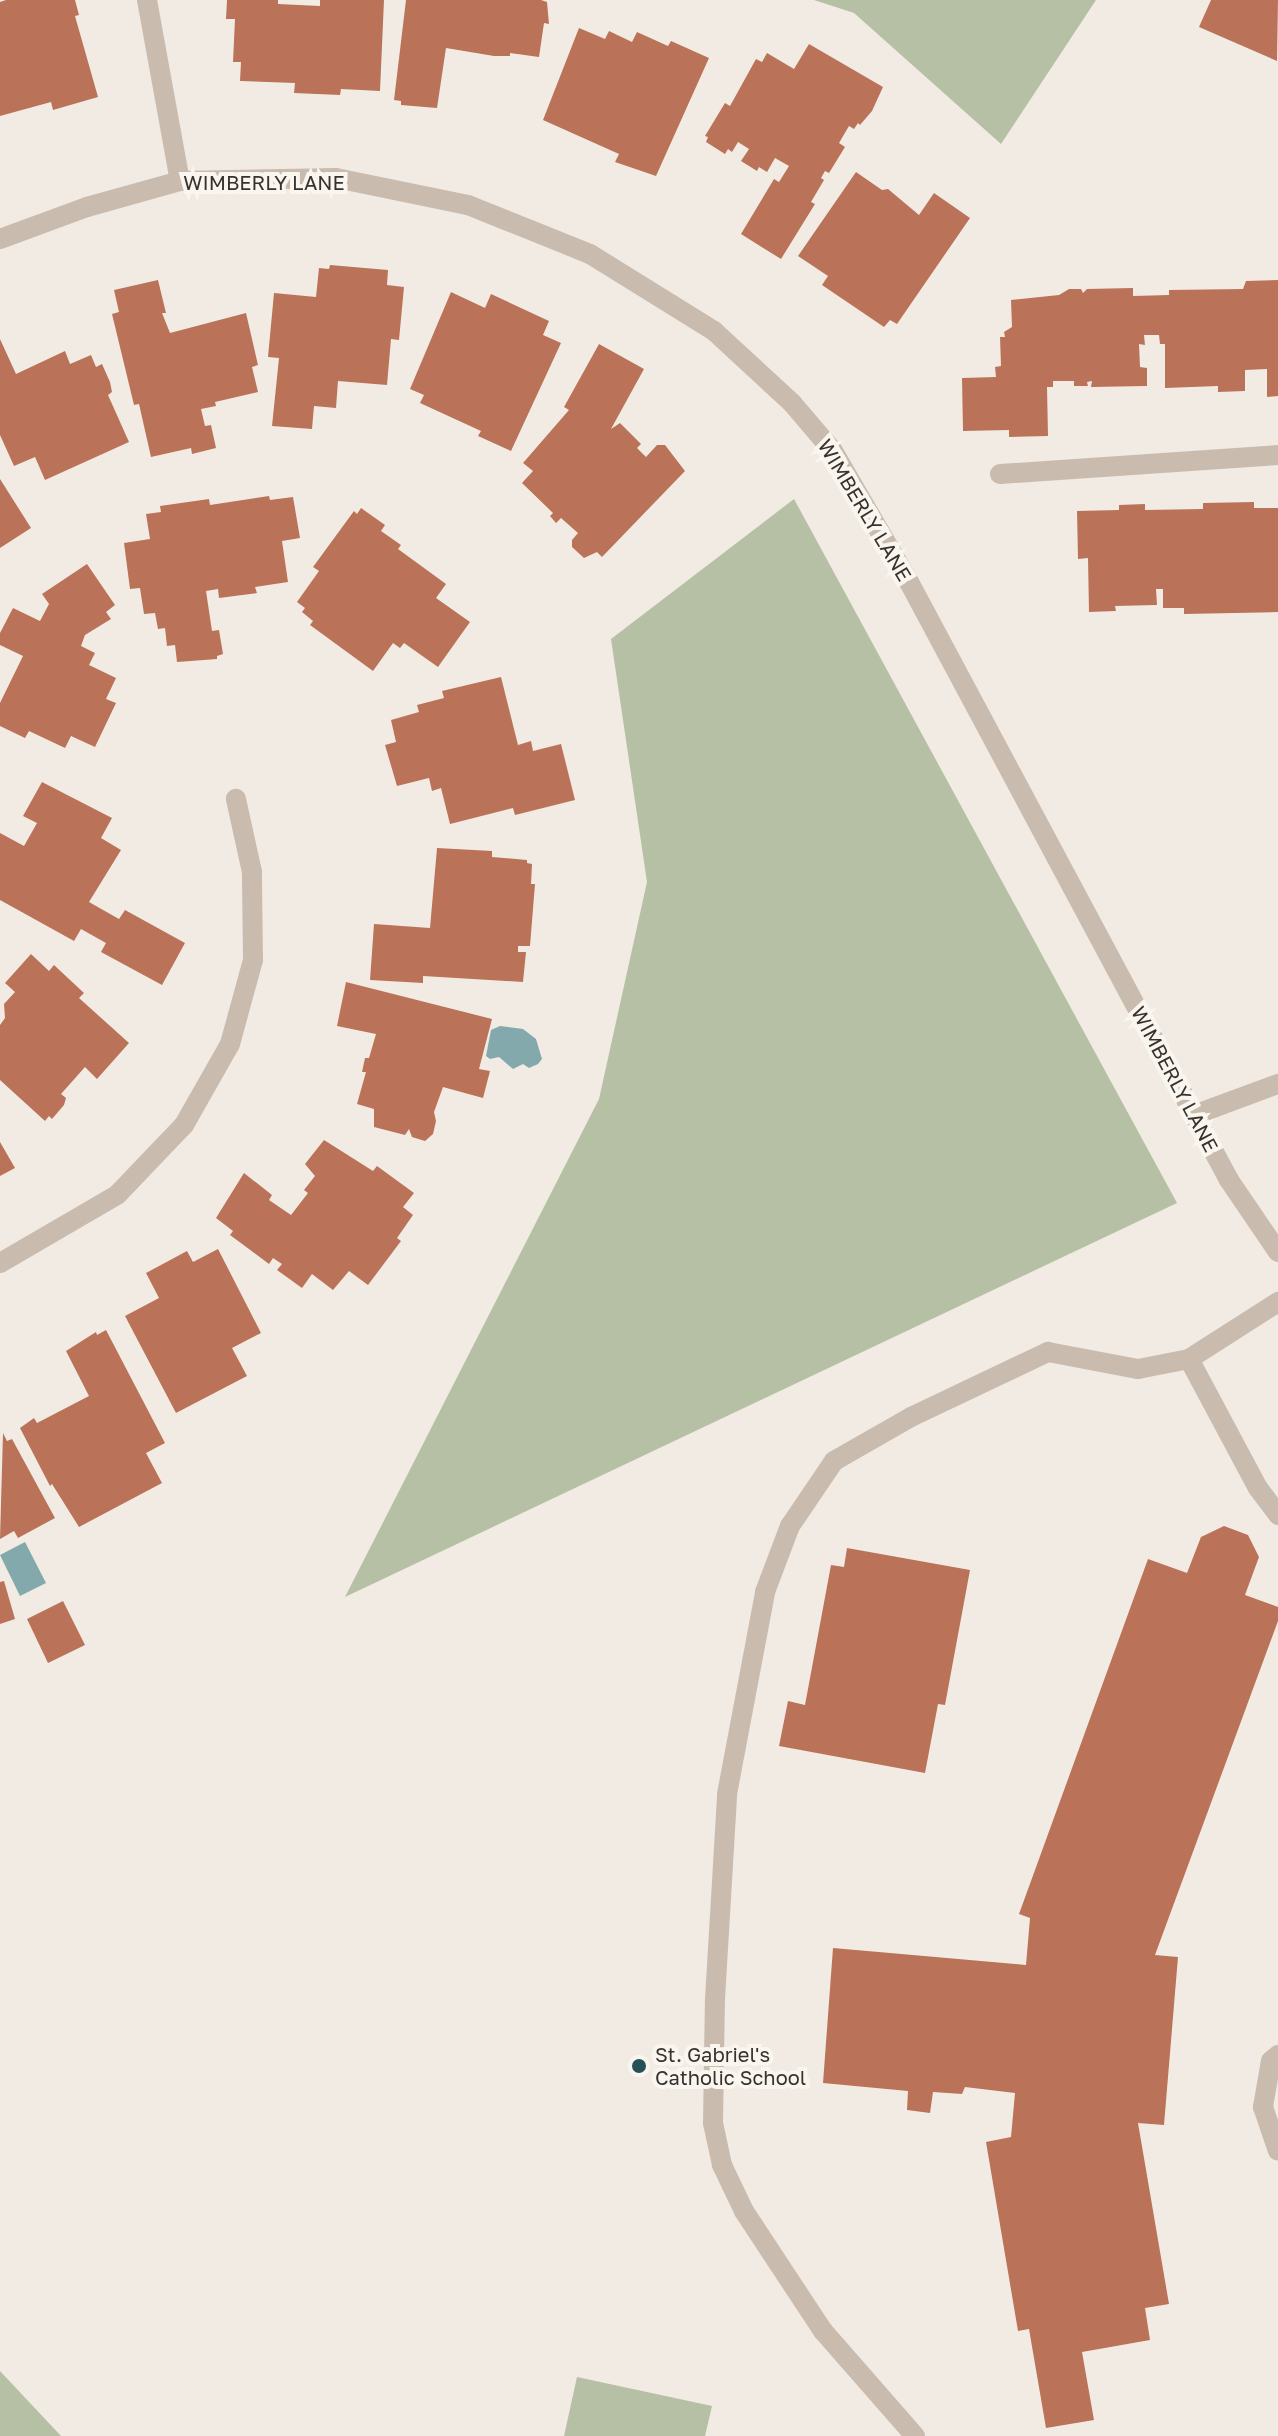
<!DOCTYPE html>
<style>
body{margin:0}
#map{position:relative;width:1278px;height:2436px;overflow:hidden;background:#f2ebe3;font-family:"Golos Text",sans-serif}
div>[style]{position:absolute}
.green>*{inset:0;background:#b6c0a4}
.water>*{inset:0;background:#84a9ac}
.building>*{inset:0;background:#ba7358}
.service>*{height:20px;margin:-10px;padding:0 10px;transform-origin:10px;border-radius:10px;background:#c9bcaf}
.minor>*{height:20px;margin:-10px;padding:0 10px;transform-origin:10px;border-radius:10px;background:#c9bcaf}
.dots>*{width:22px;height:22px;translate:-50% -50%;box-sizing:border-box;border:4px solid #f9f5ef;border-radius:50%}
span{translate:-50% -50%;white-space:nowrap;text-align:center;line-height:1.15;-webkit-text-stroke:8px #f9f5ef;paint-order:stroke}
.street-label{font-size:20px;color:#39312d}
.poi-label{font-size:20px;color:#39312d}
.left{translate:0 -50%;text-align:left}
</style>
<div id="map">
<div class="green">
<i style="clip-path:polygon(814px 0,1096px 0,1001px 144px,854px 13px)"></i>
<i style="clip-path:polygon(794px 499px,1177px 1203px,345px 1597px,599px 1099px,647px 882px,611px 639px)"></i>
<i style="clip-path:polygon(0 2371px,61px 2436px,0 2436px)"></i>
<i style="clip-path:polygon(577px 2377px,712px 2406px,705px 2436px,564px 2436px)"></i>
</div>
<div class="water">
<i style="clip-path:polygon(500px 1026px,523px 1029px,536px 1039px,542px 1059px,538px 1064px,529px 1068px,523px 1064px,513px 1069px,499px 1057px,490px 1059px,486px 1056px,491px 1030px)"></i>
<i style="clip-path:polygon(25px 1542px,46px 1583px,20px 1596px,0 1555px)"></i>
</div>
<div class="building">
<i style="clip-path:polygon(6px 0,75px 0,79px 15px,75px 16px,98px 97px,53px 110px,51px 102px,0 116px,0 2px)"></i>
<i style="clip-path:polygon(227px 0,278px 0,278px 4px,320px 6px,320px 0,384px 0,380px 91px,341px 89px,340px 95px,294px 93px,295px 83px,240px 81px,241px 62px,233px 62px,235px 19px,226px 19px)"></i>
<i style="clip-path:polygon(406px 0,541px 0,547px 2px,549px 24px,544px 23px,539px 57px,510px 53px,510px 56px,494px 56px,446px 48px,437px 108px,401px 105px,401px 101px,394px 100px)"></i>
<i style="clip-path:polygon(1211px 0,1278px 0,1277px 61px,1199px 27px)"></i>
<i style="clip-path:polygon(579px 28px,605px 39px,609px 31px,632px 42px,637px 32px,668px 46px,671px 41px,709px 58px,656px 176px,615px 162px,619px 154px,543px 120px)"></i>
<i style="clip-path:polygon(809px 44px,883px 87px,872px 111px,860px 125px,858px 123px,854px 129px,849px 126px,839px 143px,845px 147px,829px 173px,825px 171px,821px 178px,824px 180px,811px 202px,815px 204px,781px 259px,741px 234px,774px 179px,779px 182px,789px 166px,775px 158px,767px 172px,759px 167px,757px 171px,741px 161px,749px 149px,738px 142px,732px 152px,728px 149px,725px 154px,706px 142px,708px 137px,705px 136px,725px 103px,730px 106px,756px 59px,762px 62px,767px 53px,794px 69px)"></i>
<i style="clip-path:polygon(856px 172px,882px 190px,888px 189px,919px 215px,934px 193px,970px 218px,897px 324px,890px 320px,884px 327px,822px 285px,828px 276px,798px 256px)"></i>
<i style="clip-path:polygon(330px 265px,388px 270px,387px 285px,404px 287px,399px 340px,391px 339px,387px 385px,338px 381px,336px 408px,314px 406px,312px 429px,272px 426px,279px 358px,268px 357px,274px 293px,316px 297px,319px 268px,329px 269px)"></i>
<i style="clip-path:polygon(158px 280px,166px 313px,162px 313px,170px 333px,246px 313px,258px 365px,252px 367px,258px 392px,215px 402px,216px 406px,201px 409px,205px 426px,211px 425px,216px 448px,192px 454px,191px 448px,151px 457px,139px 404px,134px 405px,112px 314px,119px 312px,114px 290px)"></i>
<i style="clip-path:polygon(1278px 280px,1278px 396px,1267px 397px,1267px 369px,1245px 370px,1245px 391px,1218px 392px,1218px 386px,1165px 388px,1165px 344px,1160px 344px,1159px 335px,1144px 335px,1145px 345px,1139px 344px,1140px 367px,1147px 368px,1147px 386px,1091px 387px,1092px 381px,1087px 382px,1088px 386px,1074px 386px,1074px 381px,1053px 381px,1053px 387px,1047px 387px,1048px 436px,1009px 437px,1009px 430px,963px 431px,962px 378px,996px 377px,995px 367px,1001px 366px,1000px 337px,1005px 337px,1004px 332px,1012px 327px,1011px 300px,1059px 295px,1069px 289px,1081px 289px,1083px 293px,1087px 289px,1133px 288px,1133px 296px,1169px 295px,1169px 290px,1243px 289px,1246px 281px)"></i>
<i style="clip-path:polygon(451px 292px,485px 308px,491px 294px,549px 321px,543px 335px,561px 343px,511px 451px,478px 436px,481px 431px,420px 403px,424px 395px,410px 389px)"></i>
<i style="clip-path:polygon(0 339px,16px 374px,65px 351px,70px 364px,91px 355px,96px 367px,102px 364px,110px 382px,112px 392px,108px 395px,129px 442px,45px 480px,35px 457px,14px 466px,0 435px)"></i>
<i style="clip-path:polygon(599px 344px,644px 369px,611px 429px,620px 423px,641px 444px,637px 448px,646px 457px,657px 445px,665px 445px,685px 471px,602px 557px,597px 552px,584px 558px,572px 547px,572px 540px,578px 533px,561px 518px,556px 523px,550px 516px,553px 513px,522px 483px,533px 471px,523px 463px,569px 410px,564px 407px)"></i>
<i style="clip-path:polygon(0 479px,31px 528px,0 548px)"></i>
<i style="clip-path:polygon(269px 496px,270px 500px,293px 497px,300px 538px,282px 541px,288px 582px,255px 587px,257px 593px,219px 598px,218px 589px,206px 591px,212px 631px,219px 630px,223px 654px,217px 656px,217px 659px,177px 662px,175px 645px,167px 646px,165px 628px,158px 629px,155px 613px,144px 614px,140px 588px,130px 589px,124px 543px,150px 539px,146px 514px,161px 512px,160px 506px,209px 499px,210px 505px)"></i>
<i style="clip-path:polygon(1254px 502px,1254px 508px,1278px 508px,1278px 612px,1184px 614px,1184px 608px,1163px 608px,1163px 589px,1156px 589px,1157px 605px,1115px 606px,1116px 611px,1089px 612px,1088px 558px,1078px 559px,1077px 511px,1119px 510px,1119px 505px,1145px 504px,1145px 510px,1203px 509px,1203px 503px)"></i>
<i style="clip-path:polygon(361px 508px,385px 525px,381px 531px,401px 545px,398px 549px,446px 584px,436px 598px,470px 622px,438px 667px,404px 643px,400px 648px,393px 643px,373px 671px,310px 625px,313px 621px,302px 612px,305px 608px,297px 602px,319px 571px,313px 567px,354px 511px,357px 514px)"></i>
<i style="clip-path:polygon(87px 564px,115px 605px,106px 612px,111px 619px,85px 635px,81px 646px,95px 653px,89px 665px,116px 678px,106px 699px,116px 703px,95px 747px,71px 736px,65px 748px,29px 731px,25px 738px,0 726px,0 703px,23px 656px,0 645px,0 633px,13px 608px,40px 621px,49px 604px,42px 594px)"></i>
<i style="clip-path:polygon(501px 677px,518px 745px,531px 741px,533px 751px,561px 744px,575px 800px,515px 815px,513px 808px,450px 824px,441px 788px,432px 791px,429px 778px,397px 786px,385px 745px,396px 742px,391px 720px,419px 712px,417px 705px,444px 698px,442px 691px)"></i>
<i style="clip-path:polygon(42px 782px,112px 818px,101px 838px,121px 850px,89px 902px,119px 919px,125px 910px,185px 943px,162px 985px,101px 952px,106px 943px,81px 929px,74px 941px,0 900px,0 833px,24px 846px,37px 823px,23px 816px)"></i>
<i style="clip-path:polygon(437px 848px,492px 851px,492px 857px,527px 860px,527px 863px,532px 864px,531px 884px,535px 884px,530px 946px,518px 946px,518px 952px,526px 952px,523px 982px,423px 976px,423px 983px,370px 980px,374px 924px,430px 928px)"></i>
<i style="clip-path:polygon(31px 954px,49px 971px,54px 965px,84px 993px,79px 998px,129px 1043px,97px 1079px,85px 1067px,61px 1094px,66px 1098px,64px 1105px,52px 1119px,49px 1116px,45px 1121px,0 1080px,0 1025px,5px 1018px,4px 1004px,15px 992px,5px 983px)"></i>
<i style="clip-path:polygon(346px 982px,492px 1019px,479px 1069px,490px 1071px,483px 1098px,443px 1087px,434px 1112px,436px 1121px,433px 1134px,425px 1141px,412px 1137px,409px 1129px,405px 1135px,374px 1127px,374px 1109px,357px 1104px,366px 1072px,362px 1072px,365px 1058px,369px 1058px,376px 1034px,337px 1026px)"></i>
<i style="clip-path:polygon(324px 1140px,373px 1171px,377px 1166px,414px 1193px,403px 1207px,413px 1215px,397px 1238px,401px 1241px,368px 1285px,349px 1271px,333px 1290px,312px 1274px,302px 1288px,277px 1270px,282px 1264px,273px 1258px,269px 1264px,230px 1235px,233px 1231px,216px 1218px,244px 1173px,272px 1195px,269px 1200px,291px 1215px,308px 1193px,304px 1190px,315px 1176px,305px 1164px)"></i>
<i style="clip-path:polygon(0 1142px,15px 1168px,0 1176px)"></i>
<i style="clip-path:polygon(218px 1249px,261px 1333px,232px 1348px,247px 1376px,176px 1413px,125px 1316px,159px 1298px,146px 1273px,187px 1251px,193px 1262px)"></i>
<i style="clip-path:polygon(106px 1330px,165px 1443px,146px 1453px,162px 1483px,79px 1527px,52px 1484px,50px 1486px,20px 1428px,34px 1418px,37px 1423px,89px 1396px,66px 1351px,96px 1332px,97px 1335px)"></i>
<i style="clip-path:polygon(3px 1433px,7px 1441px,12px 1439px,55px 1518px,18px 1538px,14px 1531px,0 1539px)"></i>
<i style="clip-path:polygon(1224px 1526px,1248px 1535px,1259px 1557px,1245px 1595px,1278px 1607px,1278px 1621px,1155px 1955px,1178px 1957px,1164px 2125px,1138px 2123px,1169px 2304px,1145px 2308px,1150px 2340px,1082px 2352px,1094px 2420px,1046px 2428px,1029px 2329px,1018px 2331px,986px 2142px,1011px 2137px,1015px 2093px,965px 2087px,962px 2094px,933px 2092px,930px 2113px,907px 2110px,908px 2091px,823px 2083px,833px 1948px,1026px 1965px,1030px 1918px,1019px 1914px,1148px 1559px,1187px 1573px,1201px 1537px)"></i>
<i style="clip-path:polygon(847px 1548px,970px 1570px,945px 1705px,938px 1704px,925px 1773px,779px 1746px,788px 1701px,805px 1705px,831px 1565px,844px 1567px)"></i>
<i style="clip-path:polygon(4px 1581px,15px 1619px,0 1624px,0 1582px)"></i>
<i style="clip-path:polygon(63px 1601px,85px 1645px,48px 1663px,27px 1619px)"></i>
</div>
<div class="service">
<i style="left:1000px;top:474px;width:279px;rotate:-3.9deg"></i>
<i style="left:1194px;top:1115px;width:90px;rotate:-20.3deg"></i>
<i style="left:1189px;top:1359px;width:146px;rotate:61.9deg"></i>
<i style="left:1258px;top:1488px;width:34px;rotate:53deg"></i>
<i style="left:1278px;top:2055px;width:9px;rotate:139deg"></i>
<i style="left:1271px;top:2061px;width:47px;rotate:99.9deg"></i>
<i style="left:1263px;top:2107px;width:46px;rotate:71.2deg"></i>
<i style="left:915px;top:2436px;width:140px;rotate:-131.2deg"></i>
<i style="left:823px;top:2331px;width:144px;rotate:-123.4deg"></i>
<i style="left:744px;top:2211px;width:51px;rotate:-115.6deg"></i>
<i style="left:722px;top:2165px;width:43px;rotate:-102.1deg"></i>
<i style="left:713px;top:2123px;width:124px;rotate:-89.1deg"></i>
<i style="left:715px;top:1999px;width:205px;rotate:-86.6deg"></i>
<i style="left:727px;top:1794px;width:206px;rotate:-79.3deg"></i>
<i style="left:765px;top:1592px;width:71px;rotate:-69.3deg"></i>
<i style="left:790px;top:1526px;width:78px;rotate:-55.9deg"></i>
<i style="left:834px;top:1461px;width:89px;rotate:-29.7deg"></i>
<i style="left:911px;top:1417px;width:152px;rotate:-25.4deg"></i>
<i style="left:1048px;top:1352px;width:92px;rotate:10.7deg"></i>
<i style="left:1138px;top:1369px;width:52px;rotate:-11.1deg"></i>
<i style="left:1189px;top:1359px;width:106px;rotate:-32.6deg"></i>
</div>
<div class="minor">
<i style="left:147px;top:0;width:184px;rotate:79.7deg"></i>
<i style="left:0;top:239px;width:93px;rotate:-20.2deg"></i>
<i style="left:87px;top:207px;width:97px;rotate:-15.6deg"></i>
<i style="left:180px;top:181px;width:156px;rotate:-1.1deg"></i>
<i style="left:336px;top:178px;width:135px;rotate:11.6deg"></i>
<i style="left:468px;top:205px;width:131px;rotate:21.9deg"></i>
<i style="left:590px;top:254px;width:146px;rotate:31.8deg"></i>
<i style="left:714px;top:331px;width:106px;rotate:42.7deg"></i>
<i style="left:792px;top:403px;width:63px;rotate:49.5deg"></i>
<i style="left:833px;top:451px;width:151px;rotate:59.9deg"></i>
<i style="left:909px;top:582px;width:678px;rotate:61.85deg"></i>
<i style="left:1229px;top:1180px;width:87px;rotate:55.8deg"></i>
<i style="left:0;top:1263px;width:135px;rotate:-30.2deg"></i>
<i style="left:117px;top:1195px;width:97px;rotate:-46.3deg"></i>
<i style="left:184px;top:1125px;width:93px;rotate:-60.4deg"></i>
<i style="left:230px;top:1044px;width:87px;rotate:-74.7deg"></i>
<i style="left:253px;top:960px;width:88px;rotate:-90.7deg"></i>
<i style="left:252px;top:872px;width:75px;rotate:-102.4deg"></i>
</div>
<div class="dots">
<i style="left:639px;top:2066px;background:#265257"></i>
</div>
<div class="street-label">
<span style="left:264px;top:182px">WIMBERLY LANE</span>
<span style="left:865px;top:510px;rotate:59deg">WIMBERLY LANE</span>
<span style="left:1175px;top:1079px;rotate:62deg">WIMBERLY LANE</span>
</div>
<div class="poi-label">
<span class="left" style="left:655px;top:2066px">St. Gabriel's<br>Catholic School</span>
</div>
</div>
